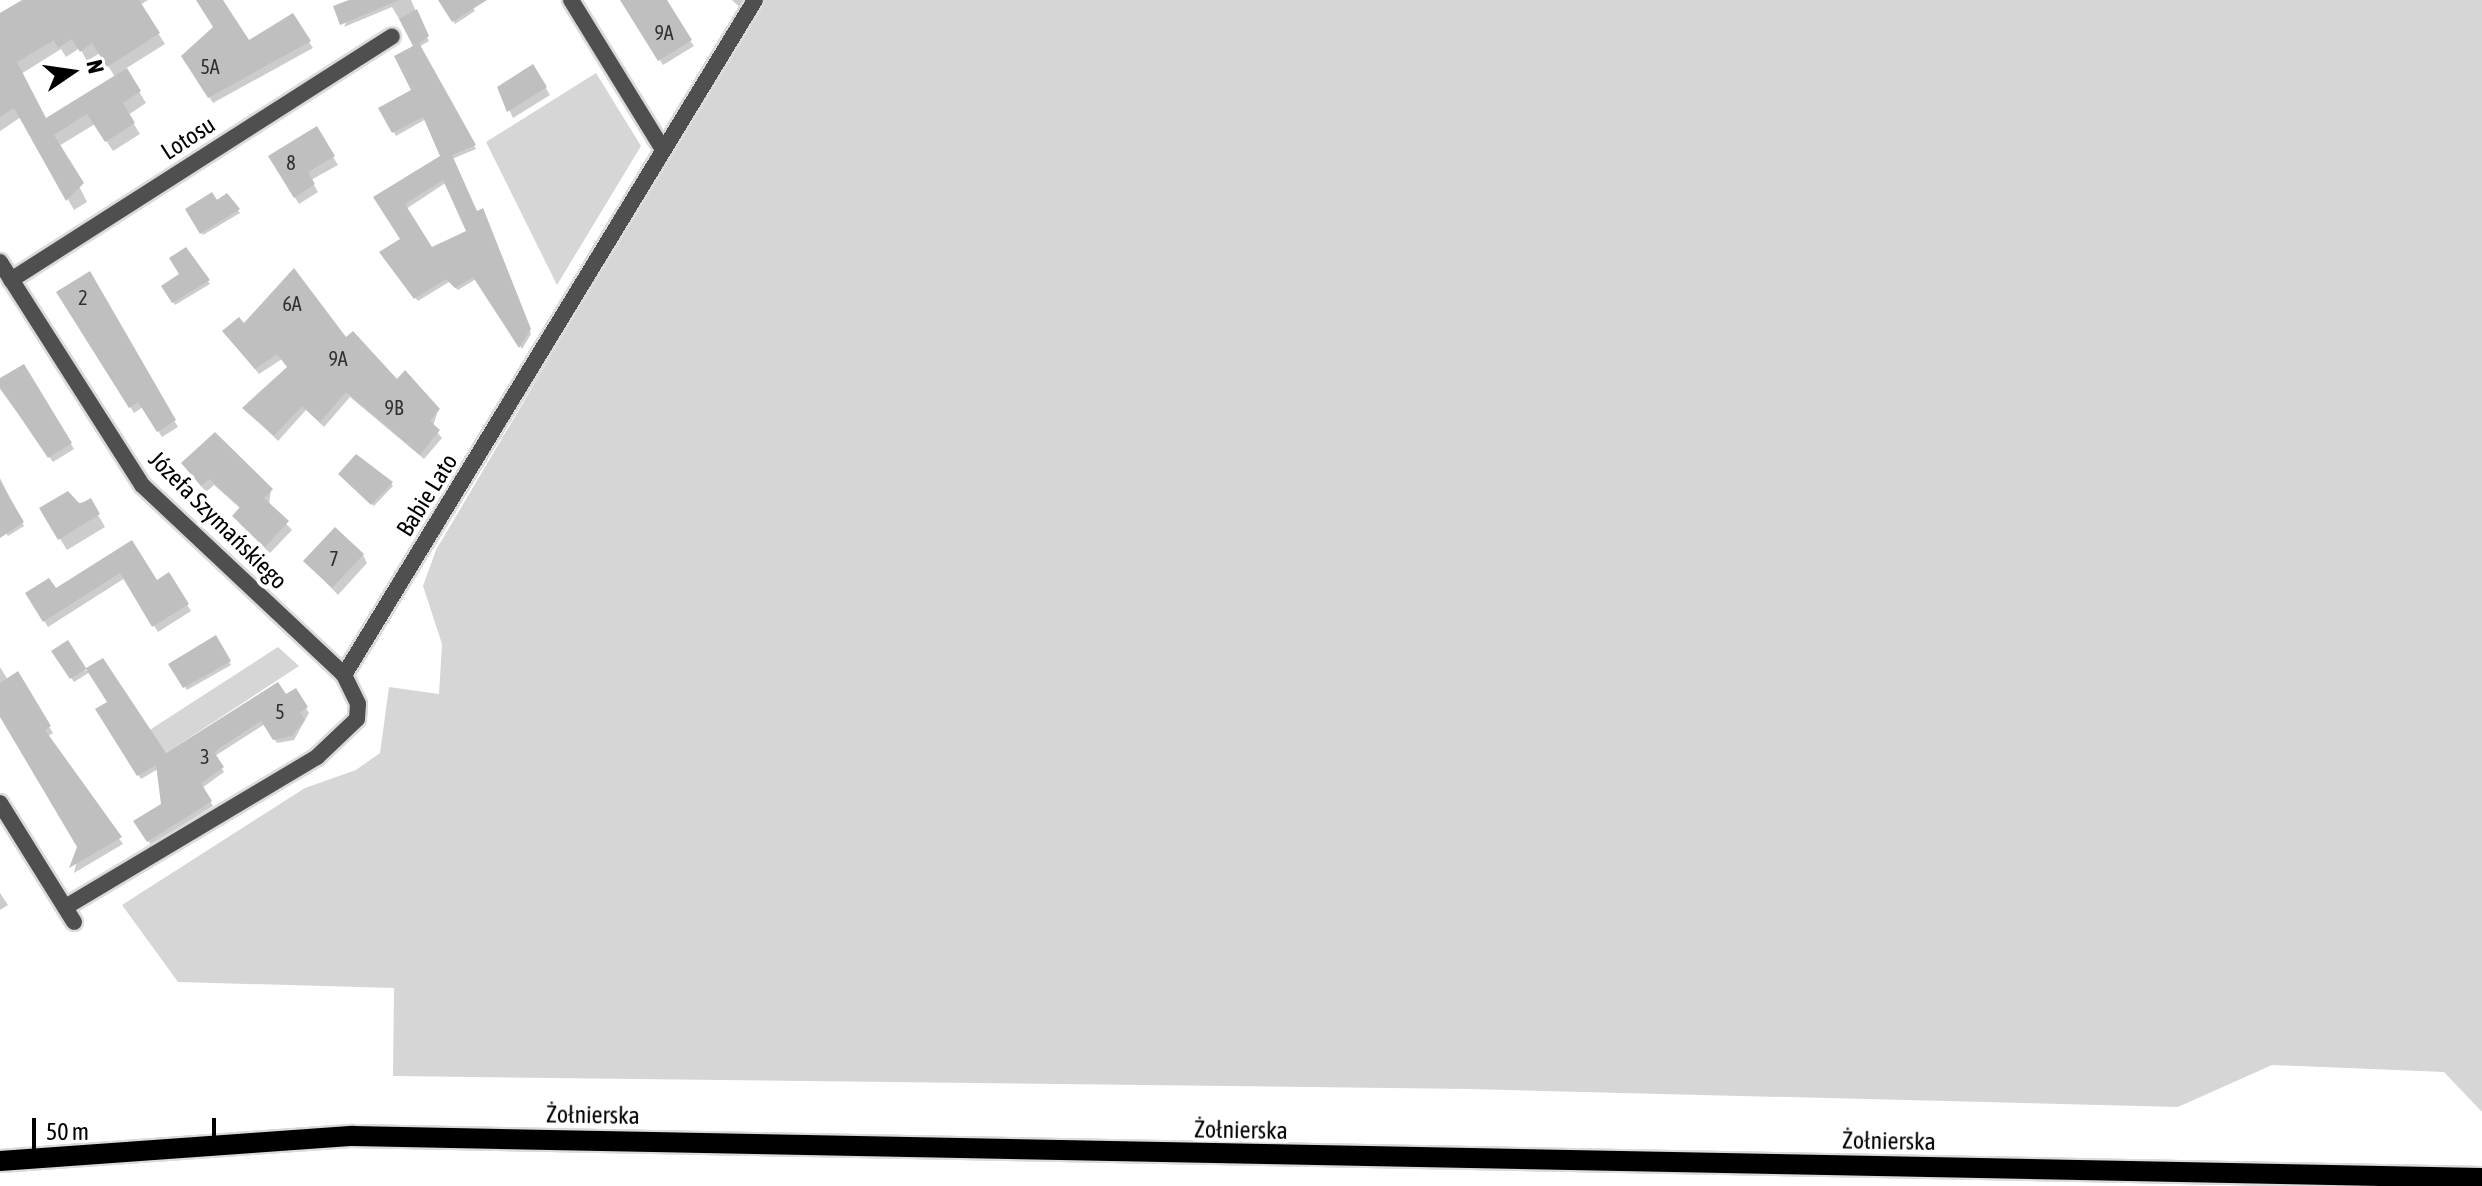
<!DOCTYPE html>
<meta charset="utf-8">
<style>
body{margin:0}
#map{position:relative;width:2482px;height:1186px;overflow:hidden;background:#fff;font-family:"Asap Condensed",sans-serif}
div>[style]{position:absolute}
.green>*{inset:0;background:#d6d6d6}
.shadow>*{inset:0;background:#0003}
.building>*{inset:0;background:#bfbfbf}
.roads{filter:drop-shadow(2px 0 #dbdbdb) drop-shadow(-2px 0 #dbdbdb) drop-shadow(0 2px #dbdbdb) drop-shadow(0 -2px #dbdbdb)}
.street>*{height:16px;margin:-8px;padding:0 8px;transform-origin:8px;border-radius:8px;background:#4f4f4f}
.primary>*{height:20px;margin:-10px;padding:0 10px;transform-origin:10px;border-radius:10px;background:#000}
span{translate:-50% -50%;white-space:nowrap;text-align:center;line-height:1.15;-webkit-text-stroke:8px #fff;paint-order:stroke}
.number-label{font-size:20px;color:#303030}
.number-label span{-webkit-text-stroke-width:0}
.street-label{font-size:24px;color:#000}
.north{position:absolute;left:32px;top:32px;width:80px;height:80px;-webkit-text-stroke:6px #fff;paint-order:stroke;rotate:77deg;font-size:22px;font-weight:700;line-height:32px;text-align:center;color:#000}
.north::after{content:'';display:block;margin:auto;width:28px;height:36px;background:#000;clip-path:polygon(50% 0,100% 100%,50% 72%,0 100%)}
.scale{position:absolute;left:32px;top:1118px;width:184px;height:36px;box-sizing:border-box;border:4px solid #000;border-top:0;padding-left:10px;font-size:24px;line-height:28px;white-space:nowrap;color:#000;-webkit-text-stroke:6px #fff;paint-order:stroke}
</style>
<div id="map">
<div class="green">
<i style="clip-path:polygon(761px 0,2482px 0,2482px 1112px,2444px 1072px,2272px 1065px,2178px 1107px,1469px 1089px,393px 1076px,394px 988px,178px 982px,122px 905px,305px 788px,356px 770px,380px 753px,389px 687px,439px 694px,442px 644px,423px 586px,436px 550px)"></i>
<i style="clip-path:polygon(596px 73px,641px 146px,557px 285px,486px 142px)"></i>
<i style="clip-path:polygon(278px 647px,299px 666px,163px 755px,148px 731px)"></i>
</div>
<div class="shadow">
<i style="clip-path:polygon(evenodd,26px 0,148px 0,140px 5px,165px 44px,125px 69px,146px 103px,128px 115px,140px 134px,113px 151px,95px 124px,59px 146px,87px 202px,74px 210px,21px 117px,0 131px,0 15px,26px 0,80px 48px,87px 61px,100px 53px,115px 77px,46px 120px,21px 74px,61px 49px,66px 57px,80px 48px)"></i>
<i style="clip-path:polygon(216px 0,248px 43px,292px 15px,313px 48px,213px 103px,183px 56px,215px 28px)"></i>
<i style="clip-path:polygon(evenodd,355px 0,411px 0,429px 41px,419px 47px,476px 149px,452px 159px,477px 213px,484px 214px,531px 334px,522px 349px,476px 279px,458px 290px,449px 282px,418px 301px,383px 256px,402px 240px,376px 198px,443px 157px,426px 119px,396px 136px,381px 108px,414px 90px,416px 47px,392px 7px,344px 27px,355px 0,447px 182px,469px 232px,431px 250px,406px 209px,447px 182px)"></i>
<i style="clip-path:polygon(454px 0,468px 0,475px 11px,455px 24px,444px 6px)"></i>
<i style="clip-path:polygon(622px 0,662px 0,694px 46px,663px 65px)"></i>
<i style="clip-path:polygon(732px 0,752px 0,744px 11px)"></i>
<i style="clip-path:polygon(533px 67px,550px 95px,513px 118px,499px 88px)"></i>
<i style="clip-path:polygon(316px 129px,338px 165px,311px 180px,318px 192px,299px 204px,270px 157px)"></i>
<i style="clip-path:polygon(227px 196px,240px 213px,203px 235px,187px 210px)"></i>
<i style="clip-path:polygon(185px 249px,210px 284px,175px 305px,164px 286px,182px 275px)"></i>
<i style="clip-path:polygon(89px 274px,178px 427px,162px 437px,143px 407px,134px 413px,59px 292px)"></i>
<i style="clip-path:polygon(244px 326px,346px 340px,438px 410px,433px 427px,442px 438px,424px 459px,350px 397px,324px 427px,306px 410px,278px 441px,245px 408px,289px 368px,282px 359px,259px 374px,228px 337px)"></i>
<i style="clip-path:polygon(23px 367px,74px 449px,53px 462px,0 389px,0 381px)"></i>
<i style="clip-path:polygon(183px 464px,271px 490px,269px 505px,292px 530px,270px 553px,239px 523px,241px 509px,214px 485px,206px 492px)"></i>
<i style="clip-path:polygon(342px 477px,391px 483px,393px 486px,374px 506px)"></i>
<i style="clip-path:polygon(0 478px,24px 526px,8px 536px,0 524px)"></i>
<i style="clip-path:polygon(90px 501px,105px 527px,67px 550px,42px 509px)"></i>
<i style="clip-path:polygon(131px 543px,156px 583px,169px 575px,191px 611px,158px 632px,125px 578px,48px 627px,27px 594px,55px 591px)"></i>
<i style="clip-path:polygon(363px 555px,367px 563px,338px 595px,306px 561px)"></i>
<i style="clip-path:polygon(215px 637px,231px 665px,187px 690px,171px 665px)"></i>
<i style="clip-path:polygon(68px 643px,86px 671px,102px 661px,165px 756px,295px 690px,309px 713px,294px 740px,277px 743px,265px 724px,215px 756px,224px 772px,202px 788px,213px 806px,151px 845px,136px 822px,163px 805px,158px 769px,141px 779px,98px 710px,110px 703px,90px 672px,74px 682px,54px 651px)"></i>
<i style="clip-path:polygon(0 667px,8px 680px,17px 674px,53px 733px,47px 737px,123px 844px,74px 873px,80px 846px,0 715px)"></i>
<i style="clip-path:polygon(0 893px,8px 905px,0 910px)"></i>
</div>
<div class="building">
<i style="clip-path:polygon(22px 0,139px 0,160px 33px,107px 67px,92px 43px,80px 52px,72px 39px,58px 48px,54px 40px,17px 62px,46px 118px,127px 68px,141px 91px,123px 103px,135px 123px,105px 142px,87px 114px,54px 135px,84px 183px,66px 201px,14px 108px,0 117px,0 13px)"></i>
<i style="clip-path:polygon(196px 0,223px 0,249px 40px,293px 13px,311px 41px,208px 98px,181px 56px,213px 27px)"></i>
<i style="clip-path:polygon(349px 0,399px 0,340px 25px,333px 6px)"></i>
<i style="clip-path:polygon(438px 0,487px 0,452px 22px)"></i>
<i style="clip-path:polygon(620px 0,667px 0,692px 40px,658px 61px)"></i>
<i style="clip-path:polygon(evenodd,417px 9px,429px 36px,419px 43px,476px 145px,452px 155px,477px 211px,483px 208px,531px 329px,519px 348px,473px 277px,455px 288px,446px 279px,414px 299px,379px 252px,400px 239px,373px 197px,440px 156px,423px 117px,392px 133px,378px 108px,411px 90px,394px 56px,413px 46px,399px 19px,417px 9px,443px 180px,466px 231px,432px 247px,405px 204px,443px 180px)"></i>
<i style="clip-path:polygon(533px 64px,547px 87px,507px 112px,497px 87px)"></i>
<i style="clip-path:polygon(317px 126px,335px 156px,308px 172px,315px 184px,294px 198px,268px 156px)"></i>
<i style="clip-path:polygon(212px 192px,217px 200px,227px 193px,240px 209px,200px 234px,185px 209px)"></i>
<i style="clip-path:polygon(186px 247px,210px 280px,172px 303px,161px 286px,179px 274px,169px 258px)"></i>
<i style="clip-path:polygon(294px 268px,346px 337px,353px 331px,397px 379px,405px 370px,440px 409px,430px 421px,440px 430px,420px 455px,346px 392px,320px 422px,302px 406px,274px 436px,242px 408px,287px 367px,277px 354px,255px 369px,222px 331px,239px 317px,244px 323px)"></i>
<i style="clip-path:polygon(90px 271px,176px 420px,157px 432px,138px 402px,129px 408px,56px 292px)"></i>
<i style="clip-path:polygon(24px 364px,72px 443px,48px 458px,0 387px,0 378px)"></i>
<i style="clip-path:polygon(215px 432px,273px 489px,264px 498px,289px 521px,265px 547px,232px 516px,240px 507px,209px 479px,201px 486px,181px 463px)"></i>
<i style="clip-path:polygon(356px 454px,393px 482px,371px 505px,338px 474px)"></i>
<i style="clip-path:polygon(0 481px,24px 522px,0 538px)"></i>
<i style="clip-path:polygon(68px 491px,80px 504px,91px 498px,100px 514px,58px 540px,39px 508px)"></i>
<i style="clip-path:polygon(335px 527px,364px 554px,332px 588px,303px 561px)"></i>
<i style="clip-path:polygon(132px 540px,157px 580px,169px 572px,189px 604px,152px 627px,120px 573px,43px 622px,25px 593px,49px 578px,56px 588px)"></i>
<i style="clip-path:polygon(216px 635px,231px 661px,183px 688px,168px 664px)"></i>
<i style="clip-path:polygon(68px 640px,86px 668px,103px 658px,166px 753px,278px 682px,286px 694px,296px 688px,308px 707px,300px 712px,305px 720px,292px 736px,273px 740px,261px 721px,214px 752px,224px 767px,201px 783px,212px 801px,147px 842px,133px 821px,161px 804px,156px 765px,137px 776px,95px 709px,107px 702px,86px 669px,70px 679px,51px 651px)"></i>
<i style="clip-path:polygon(18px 671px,51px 726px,45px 730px,122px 837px,69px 868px,77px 847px,0 717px,0 683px)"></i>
</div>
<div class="roads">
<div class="street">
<i style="left:571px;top:0;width:174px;rotate:58.4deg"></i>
<i style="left:0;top:262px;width:264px;rotate:57.5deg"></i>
<i style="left:142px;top:485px;width:277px;rotate:43.2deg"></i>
<i style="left:344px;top:675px;width:32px;rotate:64deg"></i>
<i style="left:358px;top:704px;width:15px;rotate:94deg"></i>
<i style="left:357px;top:719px;width:55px;rotate:136.5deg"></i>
<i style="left:317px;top:757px;width:293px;rotate:149.2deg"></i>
<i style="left:11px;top:280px;width:452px;rotate:-32.6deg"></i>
<i style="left:344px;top:675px;width:790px;rotate:-58.66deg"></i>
<i style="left:0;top:803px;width:140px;rotate:58.1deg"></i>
</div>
<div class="primary">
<i style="left:0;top:1161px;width:354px;rotate:-4.1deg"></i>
<i style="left:353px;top:1136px;width:2129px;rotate:1.13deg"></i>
</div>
</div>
<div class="number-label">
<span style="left:664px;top:32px">9A</span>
<span style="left:210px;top:66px">5A</span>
<span style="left:291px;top:162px">8</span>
<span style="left:83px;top:297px">2</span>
<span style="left:292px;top:303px">6A</span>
<span style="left:338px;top:358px">9A</span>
<span style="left:394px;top:407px">9B</span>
<span style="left:334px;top:558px">7</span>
<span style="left:280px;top:711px">5</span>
<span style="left:205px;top:756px">3</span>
</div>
<div class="street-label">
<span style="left:188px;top:138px;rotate:-33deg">Lotosu</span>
<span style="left:427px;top:495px;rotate:-58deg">Babie Lato</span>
<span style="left:218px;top:520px;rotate:45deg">Józefa Szymańskiego</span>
<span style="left:593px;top:1115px;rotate:1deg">Żołnierska</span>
<span style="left:1241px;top:1130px;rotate:1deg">Żołnierska</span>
<span style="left:1889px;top:1141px;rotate:1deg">Żołnierska</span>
</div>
<div class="north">N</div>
<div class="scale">50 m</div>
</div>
